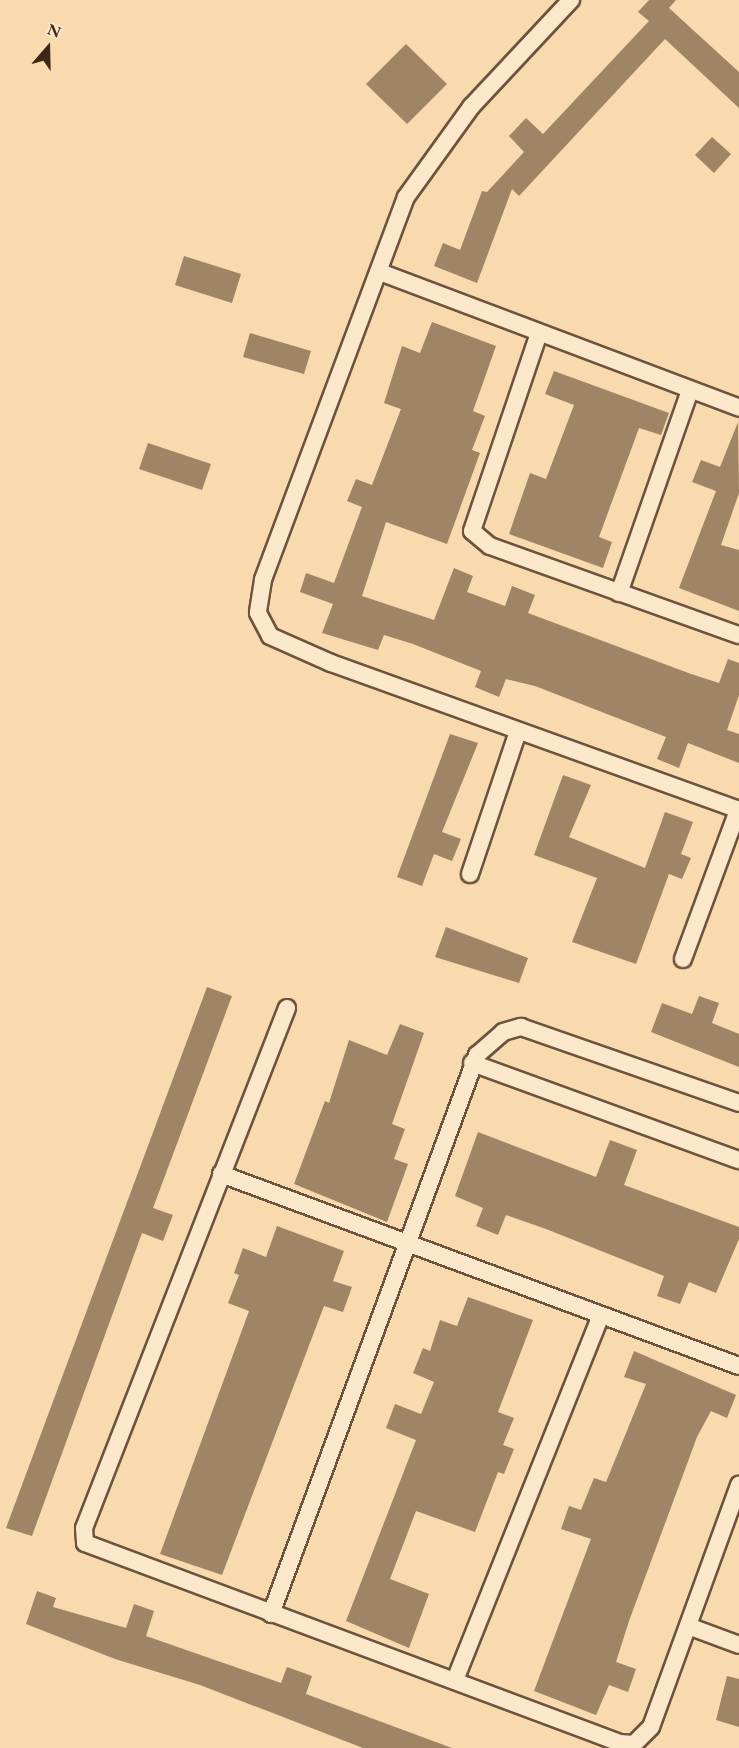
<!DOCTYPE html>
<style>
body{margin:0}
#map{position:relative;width:739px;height:1748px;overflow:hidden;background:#f9daae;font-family:"EB Garamond",serif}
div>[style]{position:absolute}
.building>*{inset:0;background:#9f8466}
.roads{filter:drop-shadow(2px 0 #6d533e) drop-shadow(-2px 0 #6d533e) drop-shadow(0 2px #6d533e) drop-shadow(0 -2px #6d533e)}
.street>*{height:16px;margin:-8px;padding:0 8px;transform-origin:8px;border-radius:8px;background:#fbe7ca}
span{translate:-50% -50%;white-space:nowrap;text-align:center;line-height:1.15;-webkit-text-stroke:4.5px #fbe7ca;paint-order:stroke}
.north{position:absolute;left:18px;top:18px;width:60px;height:60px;-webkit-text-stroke:4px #fbe7ca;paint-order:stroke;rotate:20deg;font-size:16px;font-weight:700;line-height:24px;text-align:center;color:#3e2618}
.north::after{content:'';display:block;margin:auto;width:21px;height:27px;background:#3e2618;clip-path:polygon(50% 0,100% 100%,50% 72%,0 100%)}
</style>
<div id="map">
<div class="building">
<i style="clip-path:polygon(649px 0,676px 0,669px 8px,739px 72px,739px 108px,665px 39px,519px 196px,512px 189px,477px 283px,434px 266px,443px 243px,460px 250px,482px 191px,487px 192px,524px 152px,509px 136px,526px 118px,543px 134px,649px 21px,638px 12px)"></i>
<i style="clip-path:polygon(406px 44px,447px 84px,407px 124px,366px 84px)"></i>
<i style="clip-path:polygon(712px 137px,731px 154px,714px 173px,695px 155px)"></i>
<i style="clip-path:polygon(184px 256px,241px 274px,232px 303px,175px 285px)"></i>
<i style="clip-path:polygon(432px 322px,496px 346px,473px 411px,485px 416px,472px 450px,480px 453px,447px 544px,386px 522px,362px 596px,434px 620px,454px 568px,473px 576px,467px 592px,505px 606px,512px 586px,535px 595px,528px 613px,691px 674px,719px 683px,728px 659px,739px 663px,739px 695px,727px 730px,739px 734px,739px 763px,688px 743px,679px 768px,657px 759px,666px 737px,535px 686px,506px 679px,499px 697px,475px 687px,481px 671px,413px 644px,384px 635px,378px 650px,322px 633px,333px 604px,300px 592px,306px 573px,334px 583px,362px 507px,347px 501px,356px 479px,372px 485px,401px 409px,384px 403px,402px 346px,420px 353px)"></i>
<i style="clip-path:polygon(250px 333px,311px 351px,304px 374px,243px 357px)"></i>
<i style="clip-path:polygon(554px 371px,669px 413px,661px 435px,639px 428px,599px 537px,612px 542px,603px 568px,509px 534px,530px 473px,546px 479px,574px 405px,545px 394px)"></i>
<i style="clip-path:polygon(738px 422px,739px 493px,721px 545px,739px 550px,739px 611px,679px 588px,716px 491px,692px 482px,701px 460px,720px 467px)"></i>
<i style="clip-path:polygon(148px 443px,211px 464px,202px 490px,139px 469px)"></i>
<i style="clip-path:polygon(450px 734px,478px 743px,442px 832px,461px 839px,452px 861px,434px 854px,422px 886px,397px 877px)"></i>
<i style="clip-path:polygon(563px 775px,591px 785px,569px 837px,645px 868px,665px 812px,693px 822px,681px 854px,691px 858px,682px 879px,669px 874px,636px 964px,572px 942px,597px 878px,534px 855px)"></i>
<i style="clip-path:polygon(446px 927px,528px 958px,519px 983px,435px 957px)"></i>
<i style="clip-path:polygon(207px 987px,232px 996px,153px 1208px,173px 1215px,163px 1241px,142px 1233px,32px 1536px,6px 1528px)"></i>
<i style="clip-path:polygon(699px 996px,719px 1003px,712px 1023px,739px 1034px,739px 1067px,651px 1032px,662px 1003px,692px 1014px)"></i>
<i style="clip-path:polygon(400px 1024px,424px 1033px,392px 1124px,405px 1129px,394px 1159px,408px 1164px,387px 1222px,294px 1184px,325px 1101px,329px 1103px,349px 1040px,387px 1055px)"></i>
<i style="clip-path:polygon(478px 1132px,596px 1177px,610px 1140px,637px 1150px,624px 1185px,739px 1227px,739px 1239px,716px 1293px,689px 1282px,680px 1304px,657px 1296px,664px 1276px,546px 1229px,506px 1215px,498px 1235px,476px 1226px,483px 1208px,455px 1196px)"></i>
<i style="clip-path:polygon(277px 1226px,344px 1251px,333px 1281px,352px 1287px,343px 1312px,324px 1306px,222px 1575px,160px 1554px,249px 1311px,228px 1303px,239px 1275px,234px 1273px,243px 1248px,266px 1257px)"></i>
<i style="clip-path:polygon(468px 1297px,533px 1320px,498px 1412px,514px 1418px,503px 1445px,514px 1449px,504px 1474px,498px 1472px,475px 1532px,416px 1511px,390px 1579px,429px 1594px,409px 1648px,346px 1621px,416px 1440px,386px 1428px,395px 1404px,421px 1414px,434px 1382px,413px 1373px,423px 1348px,430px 1351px,440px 1320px,457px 1326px)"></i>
<i style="clip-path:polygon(634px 1351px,736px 1395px,727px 1418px,711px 1411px,697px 1437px,629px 1621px,616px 1662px,636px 1669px,628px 1692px,609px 1685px,596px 1715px,534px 1691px,591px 1539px,561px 1529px,569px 1506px,581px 1510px,594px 1478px,606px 1482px,646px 1384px,624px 1377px)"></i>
<i style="clip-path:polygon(37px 1591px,56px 1598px,53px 1607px,126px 1628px,134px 1604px,154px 1611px,146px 1636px,281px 1683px,287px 1667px,312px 1676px,306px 1694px,452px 1748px,363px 1748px,200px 1685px,115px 1659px,26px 1624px)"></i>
<i style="clip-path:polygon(727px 1676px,739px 1679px,739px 1727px,716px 1720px)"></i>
</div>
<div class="roads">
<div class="street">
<i style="left:571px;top:0;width:146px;rotate:133.1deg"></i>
<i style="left:471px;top:107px;width:111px;rotate:125.8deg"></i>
<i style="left:406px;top:197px;width:409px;rotate:110.5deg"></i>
<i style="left:263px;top:580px;width:33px;rotate:99deg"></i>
<i style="left:258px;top:613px;width:26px;rotate:62deg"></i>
<i style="left:270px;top:636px;width:67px;rotate:23.9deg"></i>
<i style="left:331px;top:663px;width:434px;rotate:19.8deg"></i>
<i style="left:380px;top:272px;width:384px;rotate:20.7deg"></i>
<i style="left:539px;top:333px;width:209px;rotate:108.7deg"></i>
<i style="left:472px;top:531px;width:23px;rotate:40deg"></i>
<i style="left:490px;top:546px;width:264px;rotate:19.7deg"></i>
<i style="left:619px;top:593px;width:215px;rotate:-70.7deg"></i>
<i style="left:470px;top:874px;width:148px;rotate:-71.4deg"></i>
<i style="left:683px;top:959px;width:159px;rotate:-69.7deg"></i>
<i style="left:287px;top:1008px;width:558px;rotate:111.32deg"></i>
<i style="left:84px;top:1528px;width:15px;rotate:86deg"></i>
<i style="left:85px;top:1543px;width:571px;rotate:20.5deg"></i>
<i style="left:620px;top:1743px;width:14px;rotate:4deg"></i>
<i style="left:634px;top:1744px;width:24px;rotate:-45deg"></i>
<i style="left:651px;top:1727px;width:258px;rotate:-70deg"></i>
<i style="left:472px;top:1063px;width:284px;rotate:20deg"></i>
<i style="left:221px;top:1174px;width:552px;rotate:20.34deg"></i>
<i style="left:271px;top:1614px;width:596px;rotate:-69.77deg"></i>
<i style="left:477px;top:1055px;width:35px;rotate:-41deg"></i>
<i style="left:503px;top:1032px;width:19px;rotate:-16deg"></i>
<i style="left:521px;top:1027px;width:231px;rotate:19.2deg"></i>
<i style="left:688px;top:1626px;width:54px;rotate:20.4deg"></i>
<i style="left:455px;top:1680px;width:393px;rotate:-68.2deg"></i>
</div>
</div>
<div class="north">N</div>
</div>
